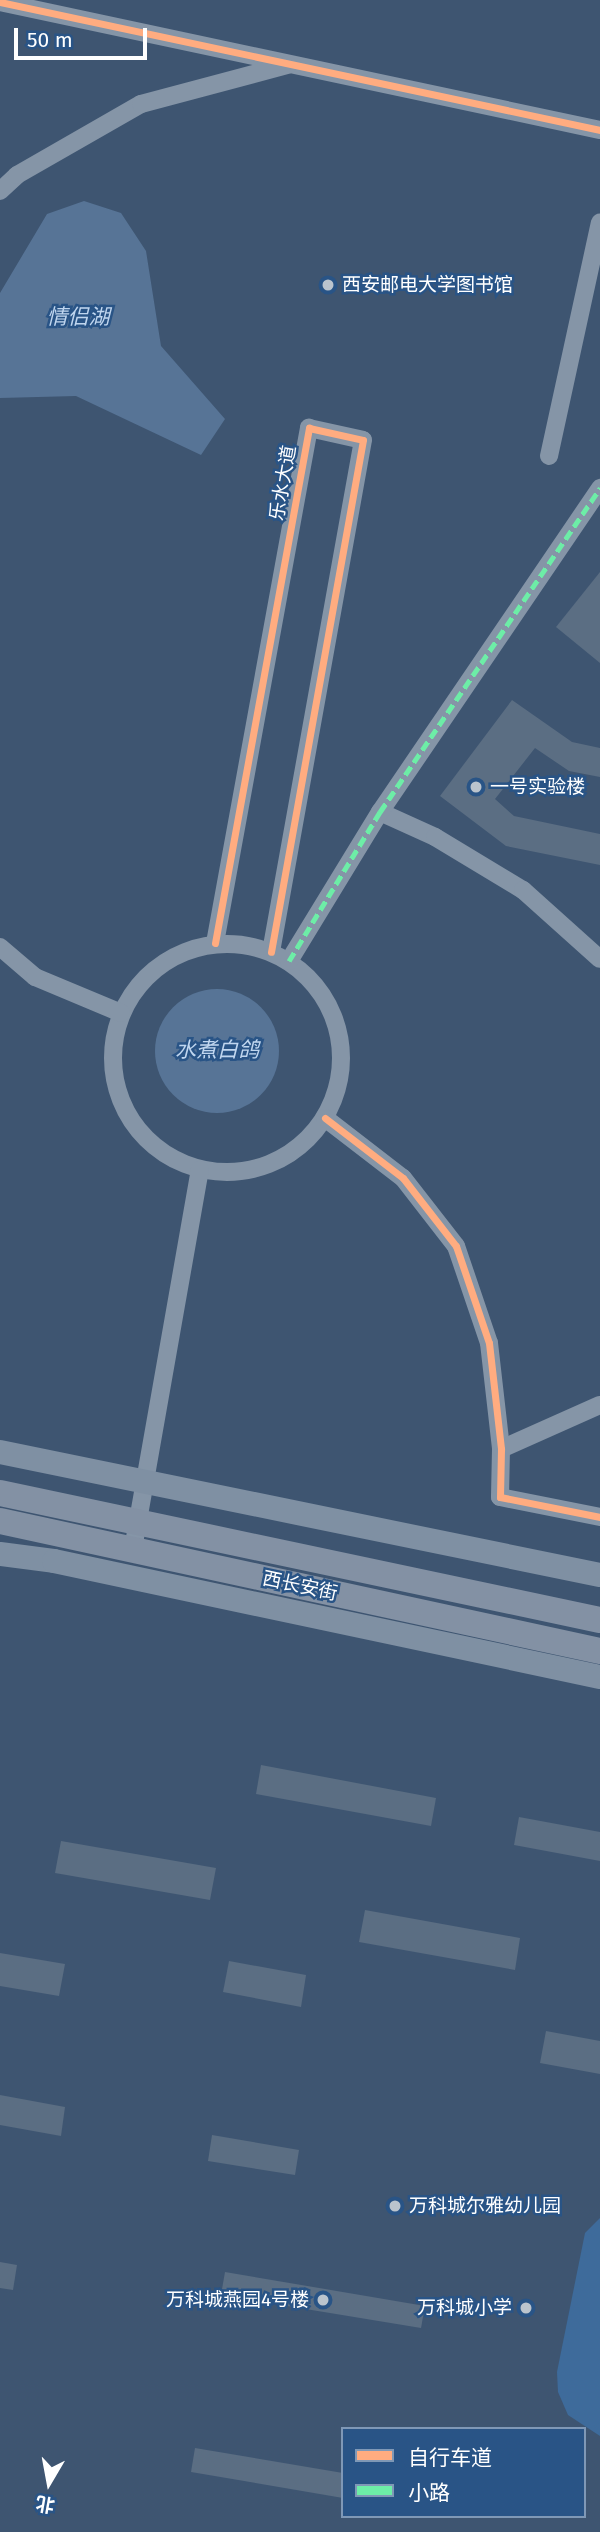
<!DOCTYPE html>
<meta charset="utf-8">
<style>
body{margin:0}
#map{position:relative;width:600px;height:2532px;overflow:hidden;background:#3e5571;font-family:"Fira Sans","Noto Sans SC",sans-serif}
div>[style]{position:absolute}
.green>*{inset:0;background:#3e6b9b}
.water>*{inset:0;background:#577496}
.round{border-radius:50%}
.building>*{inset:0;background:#5b6e83}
.street>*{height:18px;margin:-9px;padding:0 9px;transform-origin:9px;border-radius:9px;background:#8595a7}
.street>.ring{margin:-9px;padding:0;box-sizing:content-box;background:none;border:18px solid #8595a7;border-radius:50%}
.secondary>*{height:24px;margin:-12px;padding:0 12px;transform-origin:12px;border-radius:12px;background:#7f90a3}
.primary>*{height:26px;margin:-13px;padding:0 13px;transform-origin:13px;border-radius:13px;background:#8391a4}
.quiet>*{height:5px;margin-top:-2.5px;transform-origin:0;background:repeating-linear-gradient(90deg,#6deda7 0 10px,transparent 0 15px)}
.cycleway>*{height:7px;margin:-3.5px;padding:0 3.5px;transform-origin:3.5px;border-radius:3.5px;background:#ffac80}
.dots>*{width:19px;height:19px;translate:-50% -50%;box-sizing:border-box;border:4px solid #295486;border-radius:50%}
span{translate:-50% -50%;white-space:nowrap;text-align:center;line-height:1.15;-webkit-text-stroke:5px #295486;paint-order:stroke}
.poi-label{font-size:19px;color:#fff}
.left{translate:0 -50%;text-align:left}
.right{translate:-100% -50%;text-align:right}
.street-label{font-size:19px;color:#fff}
.water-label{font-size:21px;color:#c0d6ef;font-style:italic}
.legend{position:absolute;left:341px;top:2427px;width:245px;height:91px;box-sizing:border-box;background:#295486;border:2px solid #7f98b6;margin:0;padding:9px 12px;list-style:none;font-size:21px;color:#fff}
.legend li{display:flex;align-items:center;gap:14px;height:35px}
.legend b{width:35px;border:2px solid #7f98b6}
.north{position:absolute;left:14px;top:2448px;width:70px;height:70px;-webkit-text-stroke:5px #295486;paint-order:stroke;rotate:190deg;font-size:19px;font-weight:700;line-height:28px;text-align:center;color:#fff}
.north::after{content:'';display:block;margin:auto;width:24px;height:32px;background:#fff;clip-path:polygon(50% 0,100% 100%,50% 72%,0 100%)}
.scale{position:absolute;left:14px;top:28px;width:133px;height:32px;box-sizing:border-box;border:4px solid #fff;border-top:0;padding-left:9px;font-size:21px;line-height:24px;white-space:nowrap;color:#fff;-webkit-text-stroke:5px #295486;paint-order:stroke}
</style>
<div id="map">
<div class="green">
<i style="clip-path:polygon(600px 2218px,600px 2436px,568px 2415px,558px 2392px,557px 2372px,585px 2233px)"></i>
</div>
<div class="water">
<i style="clip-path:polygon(84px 201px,121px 213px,146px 251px,161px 346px,225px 419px,201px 455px,76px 396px,0 398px,0 293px,47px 214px)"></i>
<i class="round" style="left:155px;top:989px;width:124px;height:124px"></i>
</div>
<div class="building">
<i style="clip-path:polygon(600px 572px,600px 663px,556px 627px)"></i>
<i style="clip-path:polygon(512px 700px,572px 742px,600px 748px,600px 777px,569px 771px,535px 748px,495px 799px,514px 816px,600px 834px,600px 865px,506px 846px,440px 796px)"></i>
<i style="clip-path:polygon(261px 1765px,436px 1798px,431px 1826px,256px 1794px)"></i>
<i style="clip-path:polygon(519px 1817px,600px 1832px,600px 1861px,514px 1845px)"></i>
<i style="clip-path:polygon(61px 1841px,216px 1868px,210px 1900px,55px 1873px)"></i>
<i style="clip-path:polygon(365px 1910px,520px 1938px,515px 1970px,359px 1942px)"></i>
<i style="clip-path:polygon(0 1953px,65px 1964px,59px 1996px,0 1986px)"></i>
<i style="clip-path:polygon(229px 1961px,306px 1975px,301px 2007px,223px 1992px)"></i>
<i style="clip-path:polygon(546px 2031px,600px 2041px,600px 2074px,540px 2063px)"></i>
<i style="clip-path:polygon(0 2095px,65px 2107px,61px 2136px,0 2125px)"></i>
<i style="clip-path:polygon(212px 2135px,299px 2150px,295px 2175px,208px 2161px)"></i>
<i style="clip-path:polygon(0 2262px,17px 2265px,13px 2290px,0 2288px)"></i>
<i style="clip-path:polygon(225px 2272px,425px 2306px,421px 2328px,221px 2295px)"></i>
<i style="clip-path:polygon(195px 2448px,343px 2473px,343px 2498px,191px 2472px)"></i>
</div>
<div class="street">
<i style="left:0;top:2px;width:614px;rotate:12.04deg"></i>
<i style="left:0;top:191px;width:23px;rotate:-43deg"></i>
<i style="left:17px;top:175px;width:143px;rotate:-29.8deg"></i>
<i style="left:141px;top:104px;width:152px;rotate:-14.9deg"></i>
<i style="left:549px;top:456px;width:239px;rotate:-77.7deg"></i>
<i style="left:380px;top:812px;width:60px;rotate:24.4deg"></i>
<i style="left:435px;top:837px;width:103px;rotate:31.1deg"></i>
<i style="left:523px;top:890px;width:103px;rotate:41.9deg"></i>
<i style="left:215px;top:943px;width:524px;rotate:-79.66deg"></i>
<i style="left:309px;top:428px;width:55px;rotate:12.5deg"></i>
<i style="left:363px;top:440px;width:520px;rotate:100.19deg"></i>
<i class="ring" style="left:113px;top:944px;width:210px;height:210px"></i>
<i style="left:0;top:947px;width:46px;rotate:40.6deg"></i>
<i style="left:35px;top:977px;width:93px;rotate:22.7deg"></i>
<i style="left:289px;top:961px;width:175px;rotate:-58.6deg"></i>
<i style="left:380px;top:812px;width:392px;rotate:-55.8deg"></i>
<i style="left:325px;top:1118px;width:98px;rotate:37.6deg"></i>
<i style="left:403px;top:1178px;width:86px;rotate:52.1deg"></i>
<i style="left:456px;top:1246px;width:102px;rotate:71.2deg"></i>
<i style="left:489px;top:1343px;width:107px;rotate:83.5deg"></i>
<i style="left:501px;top:1449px;width:48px;rotate:91.2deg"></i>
<i style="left:500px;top:1497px;width:102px;rotate:11.3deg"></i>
<i style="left:501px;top:1449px;width:108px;rotate:-24deg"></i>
<i style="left:133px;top:1549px;width:385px;rotate:-80deg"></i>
</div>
<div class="secondary">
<i style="left:0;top:1452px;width:612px;rotate:11.59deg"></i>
<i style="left:0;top:1554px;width:54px;rotate:7.4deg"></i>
<i style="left:54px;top:1561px;width:558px;rotate:11.99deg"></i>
</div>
<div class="primary">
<i style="left:0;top:1493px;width:613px;rotate:11.95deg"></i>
<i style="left:0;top:1521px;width:614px;rotate:12.23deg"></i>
</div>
<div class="quiet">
<i style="left:289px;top:961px;width:175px;rotate:-58.6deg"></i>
<i style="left:380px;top:812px;width:392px;rotate:-55.8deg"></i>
</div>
<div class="cycleway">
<i style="left:0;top:2px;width:614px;rotate:12.04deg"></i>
<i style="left:215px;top:943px;width:524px;rotate:-79.66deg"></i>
<i style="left:309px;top:428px;width:55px;rotate:12.5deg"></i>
<i style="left:363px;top:440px;width:520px;rotate:100.19deg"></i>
<i style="left:325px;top:1118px;width:98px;rotate:37.6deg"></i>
<i style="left:403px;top:1178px;width:86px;rotate:52.1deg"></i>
<i style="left:456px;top:1246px;width:102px;rotate:71.2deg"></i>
<i style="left:489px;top:1343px;width:107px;rotate:83.5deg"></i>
<i style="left:501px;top:1449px;width:48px;rotate:91.2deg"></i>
<i style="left:500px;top:1497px;width:102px;rotate:11.3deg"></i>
</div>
<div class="dots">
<i style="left:328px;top:285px;background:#bbc4cd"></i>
<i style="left:476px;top:787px;background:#bbc4cd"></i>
<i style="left:395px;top:2206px;background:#bbc4cd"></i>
<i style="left:323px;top:2300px;background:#bbc4cd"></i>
<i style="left:526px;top:2308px;background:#bbc4cd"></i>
</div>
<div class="poi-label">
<span class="left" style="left:342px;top:285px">西安邮电大学图书馆</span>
<span class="left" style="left:490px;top:787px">一号实验楼</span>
<span class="left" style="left:409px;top:2206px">万科城尔雅幼儿园</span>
<span class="right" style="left:309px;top:2300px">万科城燕园4号楼</span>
<span class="right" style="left:512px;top:2308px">万科城小学</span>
</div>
<div class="street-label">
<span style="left:283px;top:483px;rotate:-80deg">乐水大道</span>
<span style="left:300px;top:1586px;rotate:12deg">西长安街</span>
</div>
<div class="water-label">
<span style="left:78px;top:317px">情侣湖</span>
<span style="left:217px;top:1050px">水煮白鸽</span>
</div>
<ul class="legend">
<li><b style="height:9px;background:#ffac80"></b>自行车道</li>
<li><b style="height:9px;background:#6deda7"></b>小路</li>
</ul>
<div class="north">北</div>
<div class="scale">50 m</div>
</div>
